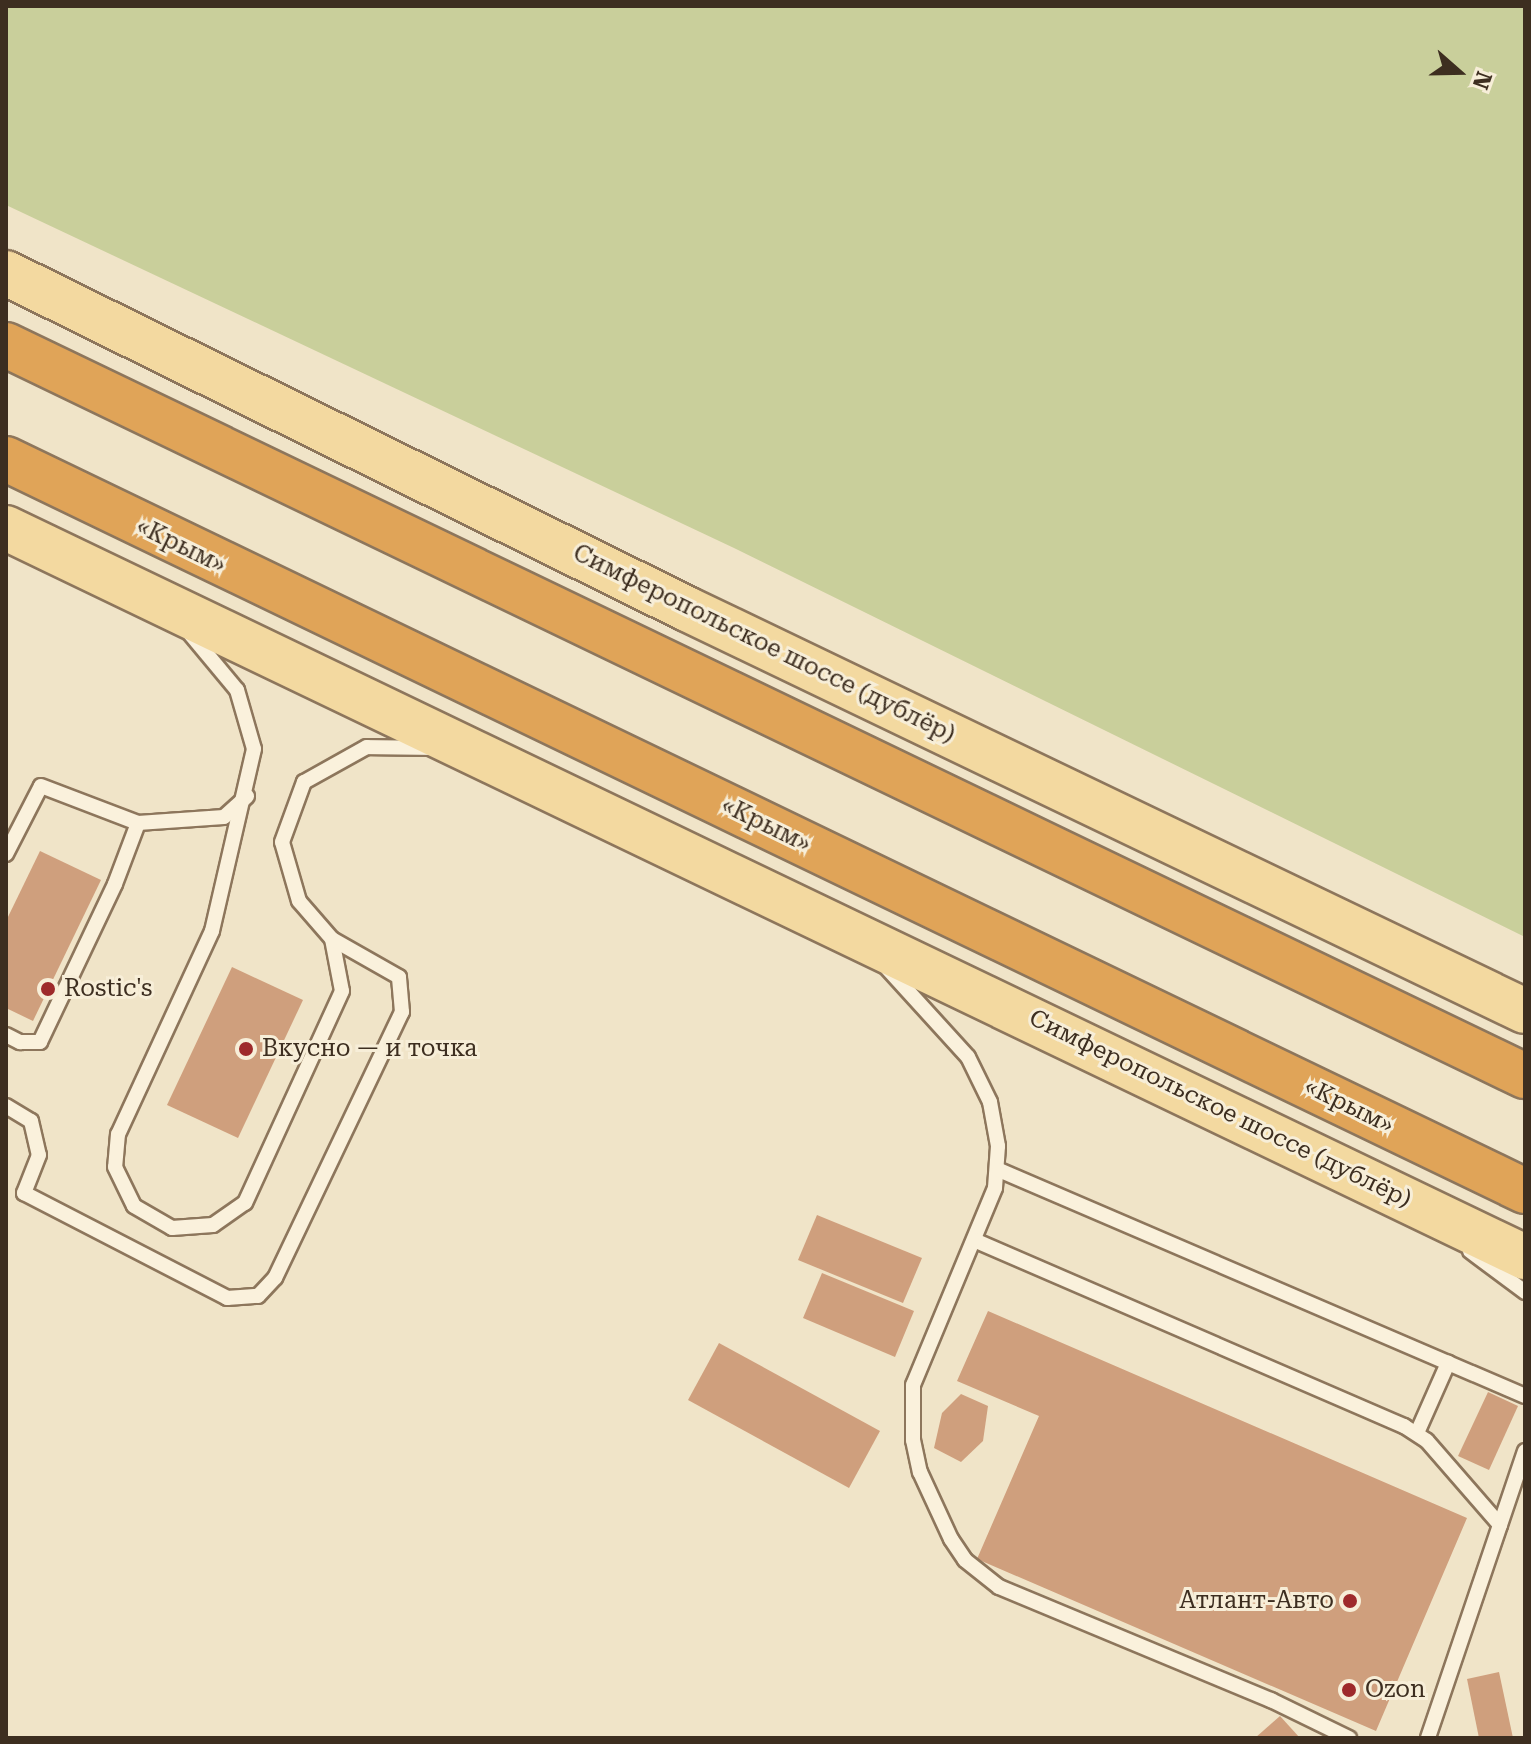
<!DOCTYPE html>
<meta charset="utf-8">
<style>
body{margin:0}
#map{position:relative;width:1531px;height:1744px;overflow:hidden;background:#f0e4c8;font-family:"Roboto Serif",serif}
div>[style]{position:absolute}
.green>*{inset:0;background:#c9cf9b}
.building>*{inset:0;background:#cf9f7d}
.roads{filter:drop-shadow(2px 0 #8d765c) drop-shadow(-2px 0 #8d765c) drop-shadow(0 2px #8d765c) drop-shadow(0 -2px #8d765c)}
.lane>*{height:14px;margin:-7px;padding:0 7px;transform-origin:7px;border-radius:7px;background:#faf1dc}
.primary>*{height:44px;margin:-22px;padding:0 22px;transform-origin:22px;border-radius:22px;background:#f3d9a0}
.highway>*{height:44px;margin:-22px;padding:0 22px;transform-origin:22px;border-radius:22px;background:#e0a458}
.dots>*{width:22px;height:22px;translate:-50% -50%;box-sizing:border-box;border:4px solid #f7eed8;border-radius:50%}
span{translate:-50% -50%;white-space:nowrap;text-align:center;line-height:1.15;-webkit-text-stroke:6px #f7eed8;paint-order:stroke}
.street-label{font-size:24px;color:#3d2e20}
.poi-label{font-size:24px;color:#3d2e20}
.left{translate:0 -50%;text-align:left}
.right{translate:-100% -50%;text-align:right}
.frame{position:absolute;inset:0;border:8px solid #3d2e20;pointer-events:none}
.north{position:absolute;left:1419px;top:32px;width:80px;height:80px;-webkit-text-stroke:6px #f7eed8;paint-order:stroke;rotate:110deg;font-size:22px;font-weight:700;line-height:32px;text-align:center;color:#3d2e20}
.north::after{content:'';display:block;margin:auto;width:28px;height:36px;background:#3d2e20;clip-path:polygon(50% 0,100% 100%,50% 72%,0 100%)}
</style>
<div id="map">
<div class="green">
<i style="clip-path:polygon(6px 6px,1525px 6px,1525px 937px,734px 548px,6px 205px)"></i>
</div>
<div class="building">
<i style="clip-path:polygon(40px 851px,101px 880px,33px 1021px,6px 1008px,6px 921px)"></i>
<i style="clip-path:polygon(232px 967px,303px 1000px,238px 1138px,167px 1105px)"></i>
<i style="clip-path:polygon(817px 1215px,922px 1258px,903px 1303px,798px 1260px)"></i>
<i style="clip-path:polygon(822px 1273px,914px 1311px,895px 1357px,803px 1318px)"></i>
<i style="clip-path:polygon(988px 1311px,1467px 1518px,1376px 1731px,977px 1559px,1039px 1416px,957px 1381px)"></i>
<i style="clip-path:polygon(719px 1343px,880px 1431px,849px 1488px,688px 1400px)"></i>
<i style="clip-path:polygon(1488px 1392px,1518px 1406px,1489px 1470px,1458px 1456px)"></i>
<i style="clip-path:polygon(961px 1394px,988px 1406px,983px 1441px,961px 1462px,934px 1448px,942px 1413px)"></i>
<i style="clip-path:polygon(1499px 1672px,1513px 1738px,1479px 1738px,1467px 1679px)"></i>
<i style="clip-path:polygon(1280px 1716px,1300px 1738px,1255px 1738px)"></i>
</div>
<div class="roads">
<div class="lane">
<i style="left:187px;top:630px;width:78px;rotate:50.2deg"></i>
<i style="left:237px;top:690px;width:61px;rotate:73.9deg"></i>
<i style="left:254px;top:749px;width:187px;rotate:103deg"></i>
<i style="left:212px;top:931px;width:224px;rotate:114.8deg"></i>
<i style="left:118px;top:1134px;width:33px;rotate:95deg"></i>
<i style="left:115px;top:1167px;width:43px;rotate:64deg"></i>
<i style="left:134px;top:1206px;width:44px;rotate:30.1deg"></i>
<i style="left:172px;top:1228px;width:41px;rotate:-4.2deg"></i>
<i style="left:213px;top:1225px;width:39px;rotate:-35deg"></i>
<i style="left:245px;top:1203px;width:233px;rotate:-65.4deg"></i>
<i style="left:342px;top:991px;width:53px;rotate:-100.9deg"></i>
<i style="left:6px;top:854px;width:76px;rotate:-62.8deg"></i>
<i style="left:41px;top:786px;width:104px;rotate:20.9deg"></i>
<i style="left:138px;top:823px;width:86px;rotate:-4deg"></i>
<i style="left:224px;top:817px;width:31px;rotate:-42deg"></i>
<i style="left:887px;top:968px;width:120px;rotate:47.7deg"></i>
<i style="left:968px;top:1057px;width:50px;rotate:63.9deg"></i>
<i style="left:990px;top:1102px;width:45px;rotate:79.7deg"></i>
<i style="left:998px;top:1146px;width:42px;rotate:94.1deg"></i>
<i style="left:995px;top:1188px;width:213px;rotate:112.6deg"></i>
<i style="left:913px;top:1385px;width:55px;rotate:90deg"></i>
<i style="left:913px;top:1440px;width:33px;rotate:78deg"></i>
<i style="left:920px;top:1472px;width:74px;rotate:65.2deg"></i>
<i style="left:951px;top:1539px;width:25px;rotate:56deg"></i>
<i style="left:965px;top:1560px;width:43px;rotate:38.5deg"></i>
<i style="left:999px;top:1587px;width:295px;rotate:22.6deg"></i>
<i style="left:1271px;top:1700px;width:87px;rotate:26deg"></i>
<i style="left:6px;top:1035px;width:16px;rotate:27deg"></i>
<i style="left:20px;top:1042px;width:20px"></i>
<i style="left:40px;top:1042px;width:175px;rotate:-64.6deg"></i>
<i style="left:115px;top:884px;width:65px;rotate:-69.3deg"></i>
<i style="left:6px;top:1106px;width:29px;rotate:31deg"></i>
<i style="left:31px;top:1121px;width:35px;rotate:77deg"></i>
<i style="left:39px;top:1155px;width:41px;rotate:111.5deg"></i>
<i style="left:24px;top:1193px;width:229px;rotate:27.3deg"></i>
<i style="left:227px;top:1298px;width:31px;rotate:-4deg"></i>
<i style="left:258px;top:1296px;width:25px;rotate:-47deg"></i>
<i style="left:275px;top:1278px;width:295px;rotate:-64.5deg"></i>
<i style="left:402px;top:1012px;width:35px;rotate:-95deg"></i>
<i style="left:399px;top:977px;width:77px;rotate:-150.4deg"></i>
<i style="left:332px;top:939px;width:50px;rotate:-131deg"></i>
<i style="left:299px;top:901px;width:61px;rotate:-106.1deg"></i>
<i style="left:282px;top:842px;width:64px;rotate:-69.9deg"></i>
<i style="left:304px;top:782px;width:72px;rotate:-29.1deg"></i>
<i style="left:367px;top:747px;width:63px;rotate:0.9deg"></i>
<i style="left:999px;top:1170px;width:572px;rotate:23.25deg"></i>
<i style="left:974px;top:1240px;width:469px;rotate:23.4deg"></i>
<i style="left:1404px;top:1426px;width:27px;rotate:33deg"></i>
<i style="left:1427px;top:1441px;width:111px;rotate:49deg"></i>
<i style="left:1500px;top:1525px;width:225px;rotate:108.7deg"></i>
<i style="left:1470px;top:1251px;width:69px;rotate:36.7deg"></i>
<i style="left:1417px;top:1433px;width:77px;rotate:-66.1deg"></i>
<i style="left:1500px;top:1525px;width:78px;rotate:-71.3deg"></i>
</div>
<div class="primary">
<i style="left:6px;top:273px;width:759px;rotate:26.26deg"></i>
<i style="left:687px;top:609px;width:929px;rotate:25.63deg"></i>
<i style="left:6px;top:528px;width:1685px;rotate:25.64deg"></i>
</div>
<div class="highway">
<i style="left:6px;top:345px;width:1686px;rotate:25.7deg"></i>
<i style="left:6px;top:459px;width:1686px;rotate:25.73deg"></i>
</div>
</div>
<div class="dots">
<i style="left:48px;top:989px;background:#9e2a2b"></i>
<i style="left:246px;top:1049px;background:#9e2a2b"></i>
<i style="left:1350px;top:1601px;background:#9e2a2b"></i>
<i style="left:1349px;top:1690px;background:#9e2a2b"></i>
</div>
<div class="street-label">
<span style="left:181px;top:546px;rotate:26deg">«Крым»</span>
<span style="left:764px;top:644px;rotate:26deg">Симферопольское шоссе (дублёр)</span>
<span style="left:766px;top:825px;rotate:26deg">«Крым»</span>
<span style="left:1349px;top:1106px;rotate:26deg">«Крым»</span>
<span style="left:1220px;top:1109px;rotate:26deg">Симферопольское шоссе (дублёр)</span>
</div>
<div class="poi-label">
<span class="left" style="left:64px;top:989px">Rostic's</span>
<span class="left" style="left:262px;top:1049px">Вкусно — и точка</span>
<span class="right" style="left:1334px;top:1601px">Атлант-Авто</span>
<span class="left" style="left:1365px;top:1690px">Ozon</span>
</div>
<div class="frame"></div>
<div class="north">N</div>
</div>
